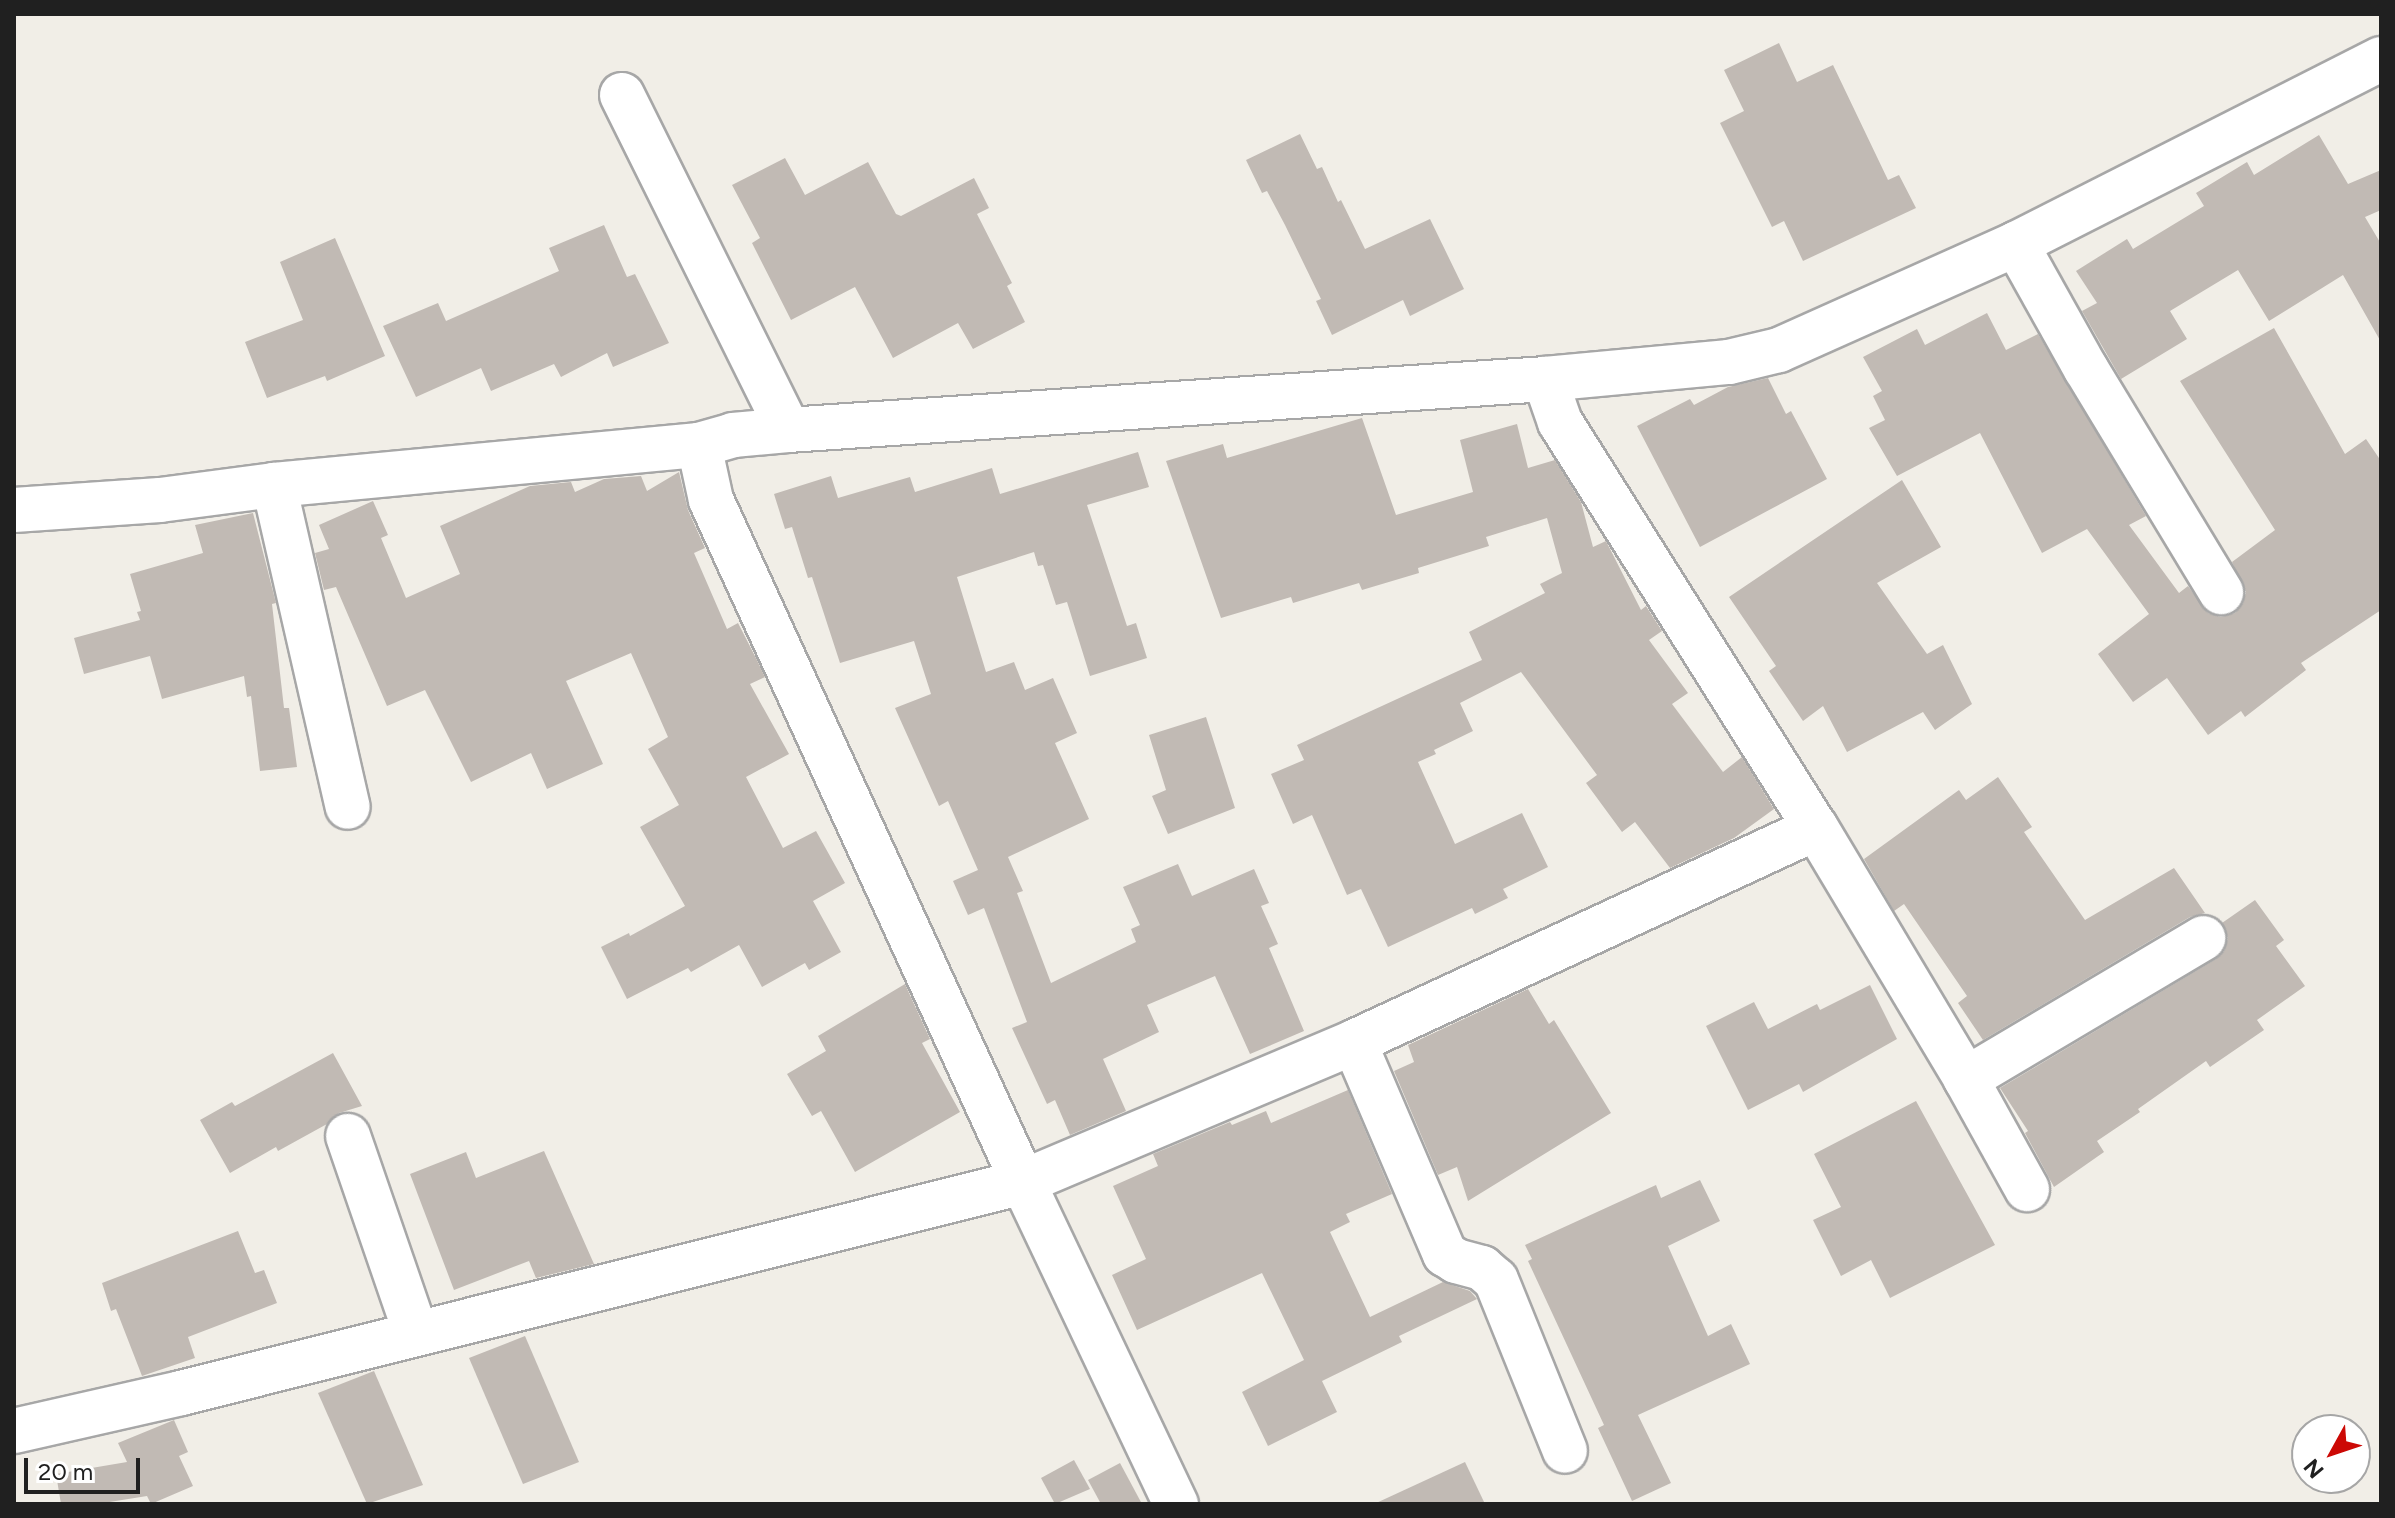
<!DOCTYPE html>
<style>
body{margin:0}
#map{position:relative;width:2395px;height:1518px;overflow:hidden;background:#f1eee7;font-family:Figtree,sans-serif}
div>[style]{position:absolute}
.building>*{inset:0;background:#c1bab4}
.roads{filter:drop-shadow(2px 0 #a7a7a7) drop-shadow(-2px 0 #a7a7a7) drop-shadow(0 2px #a7a7a7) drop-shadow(0 -2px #a7a7a7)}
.minor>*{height:44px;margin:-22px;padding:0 22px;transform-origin:22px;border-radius:22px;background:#fff}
span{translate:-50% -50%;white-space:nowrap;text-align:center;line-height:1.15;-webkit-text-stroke:7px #fff;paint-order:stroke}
.frame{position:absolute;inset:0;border:16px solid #202020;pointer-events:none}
.north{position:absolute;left:2291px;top:1414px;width:80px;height:80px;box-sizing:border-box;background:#fff;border:2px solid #a6a6a6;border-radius:50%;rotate:230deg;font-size:22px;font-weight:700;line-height:32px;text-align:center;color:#202020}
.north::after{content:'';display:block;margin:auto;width:28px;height:36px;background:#cc0905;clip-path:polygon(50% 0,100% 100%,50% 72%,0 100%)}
.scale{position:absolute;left:24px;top:1458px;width:116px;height:36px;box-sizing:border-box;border:4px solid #202020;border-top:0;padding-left:10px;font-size:24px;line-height:28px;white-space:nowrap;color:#202020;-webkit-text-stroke:6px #fff;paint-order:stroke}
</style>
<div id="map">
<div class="building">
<i style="clip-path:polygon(1779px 43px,1797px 82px,1833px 65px,1888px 180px,1899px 175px,1916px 208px,1803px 261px,1784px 221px,1772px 227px,1720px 123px,1744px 111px,1724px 70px)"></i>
<i style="clip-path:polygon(1300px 134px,1317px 169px,1322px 167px,1338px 202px,1341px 200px,1365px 249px,1430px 219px,1464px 289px,1410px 316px,1403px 300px,1332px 335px,1316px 301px,1321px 299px,1285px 225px,1267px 191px,1262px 193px,1246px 160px)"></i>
<i style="clip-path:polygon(2319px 135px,2348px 184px,2381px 170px,2381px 210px,2365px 217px,2381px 244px,2381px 342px,2343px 275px,2269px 321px,2238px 270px,2170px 311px,2187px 339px,2121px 379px,2082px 311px,2097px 303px,2076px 271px,2127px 239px,2133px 249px,2204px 206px,2196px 193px,2247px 162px,2254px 175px)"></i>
<i style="clip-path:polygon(785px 158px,805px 195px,868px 162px,896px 214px,901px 216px,974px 178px,989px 208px,977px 214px,1012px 283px,1007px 286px,1025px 322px,973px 349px,958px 323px,893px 358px,855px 287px,791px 320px,752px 243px,760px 238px,732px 185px)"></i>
<i style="clip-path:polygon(604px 225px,627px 277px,635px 274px,669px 343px,613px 367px,607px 353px,561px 377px,554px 364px,491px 391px,481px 368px,416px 397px,383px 326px,438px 303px,446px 321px,559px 271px,549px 248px)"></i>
<i style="clip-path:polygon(335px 238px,385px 356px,327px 381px,325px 376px,267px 398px,245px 342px,303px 320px,280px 262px)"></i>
<i style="clip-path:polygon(1987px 313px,2006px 350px,2038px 334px,2146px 516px,2129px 525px,2179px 593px,2188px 586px,2208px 613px,2221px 617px,2235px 613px,2243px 603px,2246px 592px,2232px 562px,2275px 530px,2180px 381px,2274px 328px,2345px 454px,2366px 439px,2381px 461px,2381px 610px,2301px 663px,2306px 670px,2245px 717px,2241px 711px,2208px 735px,2167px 678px,2133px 702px,2098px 654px,2149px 614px,2087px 529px,2042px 553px,1980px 433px,1897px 476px,1869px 428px,1885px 420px,1873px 396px,1882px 391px,1863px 357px,1917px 329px,1925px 345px)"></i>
<i style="clip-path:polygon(1768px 378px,1786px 414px,1791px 411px,1827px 479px,1700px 547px,1637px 426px,1690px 399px,1694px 405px,1728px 387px)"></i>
<i style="clip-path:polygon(1362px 418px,1396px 515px,1473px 492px,1460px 440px,1517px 424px,1528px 468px,1555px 460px,1581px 502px,1593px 547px,1606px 541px,1641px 610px,1646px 606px,1662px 631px,1649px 640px,1688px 693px,1672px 704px,1723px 772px,1742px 757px,1774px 809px,1734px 838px,1670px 868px,1635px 822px,1622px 832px,1586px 783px,1597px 775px,1521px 672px,1460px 703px,1473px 731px,1434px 750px,1436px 754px,1418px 762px,1455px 844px,1522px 813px,1548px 867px,1503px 889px,1508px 898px,1475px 914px,1472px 908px,1388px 947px,1361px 889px,1347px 895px,1312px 815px,1293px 824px,1271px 774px,1304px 760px,1297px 745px,1482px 660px,1469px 632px,1545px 593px,1540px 584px,1562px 573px,1547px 518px,1486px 537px,1489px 546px,1418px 568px,1419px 573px,1362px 590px,1359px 583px,1293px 603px,1291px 597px,1221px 618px,1166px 461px,1223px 444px,1227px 458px)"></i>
<i style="clip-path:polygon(1138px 452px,1149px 487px,1087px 505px,1127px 626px,1136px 623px,1147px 658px,1090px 676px,1067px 602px,1056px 605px,1043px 565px,1038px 566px,1034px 552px,957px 577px,986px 672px,1014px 662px,1025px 690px,1053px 678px,1077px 733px,1055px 743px,1089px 819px,1008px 857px,1023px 891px,1017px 893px,1051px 983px,1136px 942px,1131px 929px,1140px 925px,1123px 887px,1178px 864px,1192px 896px,1254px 869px,1269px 903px,1261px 906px,1278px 944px,1269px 948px,1304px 1031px,1250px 1054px,1215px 976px,1147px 1005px,1159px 1032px,1103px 1059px,1126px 1111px,1070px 1135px,1055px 1100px,1047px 1104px,1012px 1028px,1027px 1022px,984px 908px,968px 915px,953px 881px,978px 870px,948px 801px,939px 806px,895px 708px,931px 694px,914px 641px,840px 663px,812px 577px,808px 578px,792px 527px,785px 529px,774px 494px,831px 476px,838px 498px,910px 477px,915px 492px,992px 468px,1000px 494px)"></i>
<i style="clip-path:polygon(679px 472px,688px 510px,705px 548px,694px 553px,727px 629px,738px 623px,757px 660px,765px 677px,750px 684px,789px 754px,746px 777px,783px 848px,816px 831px,845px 883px,813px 901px,841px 952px,809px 970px,805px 963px,762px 987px,739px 945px,691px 972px,688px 968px,627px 999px,601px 947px,629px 933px,630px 936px,685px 906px,640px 827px,679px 805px,648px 749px,668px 737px,631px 653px,566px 681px,603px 764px,547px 789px,531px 753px,471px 782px,425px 690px,387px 706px,336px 587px,324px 590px,315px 553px,329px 549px,319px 525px,373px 501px,388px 535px,381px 538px,406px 598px,460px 574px,440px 526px,530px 486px,571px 482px,575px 492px,604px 479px,641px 476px,647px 491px)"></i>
<i style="clip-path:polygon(1902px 480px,1941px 547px,1877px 583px,1927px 654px,1943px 645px,1972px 704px,1935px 730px,1923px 712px,1847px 752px,1823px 706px,1803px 721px,1769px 671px,1776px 666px,1729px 597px)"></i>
<i style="clip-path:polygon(253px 513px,276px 603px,272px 604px,284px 708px,289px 708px,297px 767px,260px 771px,251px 696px,247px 697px,244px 676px,162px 699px,150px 656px,84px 674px,74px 638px,140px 620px,137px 612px,141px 611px,130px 574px,203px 553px,195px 525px)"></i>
<i style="clip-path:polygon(1206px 717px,1235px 808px,1168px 834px,1152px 796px,1166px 790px,1149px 735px)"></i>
<i style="clip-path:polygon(1998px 777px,2032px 827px,2024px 832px,2085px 920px,2174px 868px,2205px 913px,2190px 917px,1983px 1040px,1958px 1003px,1967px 996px,1904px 904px,1894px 911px,1864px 859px,1959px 790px,1966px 800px)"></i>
<i style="clip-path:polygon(2255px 900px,2284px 940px,2276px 946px,2305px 986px,2257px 1020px,2264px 1030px,2210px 1067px,2206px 1061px,2138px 1109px,2140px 1112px,2097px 1141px,2104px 1152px,2054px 1187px,2025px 1133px,2028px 1131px,2000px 1088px,2216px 959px,2224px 951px,2228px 938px,2222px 923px)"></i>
<i style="clip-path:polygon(905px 984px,930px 1039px,922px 1043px,960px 1112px,855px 1172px,821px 1111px,812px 1116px,787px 1074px,826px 1051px,818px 1036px)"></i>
<i style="clip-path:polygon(1870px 985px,1897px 1039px,1803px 1092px,1799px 1084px,1748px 1110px,1706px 1026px,1754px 1002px,1768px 1029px,1817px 1004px,1820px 1010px)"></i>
<i style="clip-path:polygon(1528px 989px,1549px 1024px,1554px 1020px,1611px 1113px,1468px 1201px,1457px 1167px,1438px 1175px,1394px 1071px,1414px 1062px,1408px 1045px)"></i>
<i style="clip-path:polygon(333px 1053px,362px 1106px,339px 1113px,327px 1124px,278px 1151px,276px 1147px,230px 1173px,200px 1120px,232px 1102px,235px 1106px)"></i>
<i style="clip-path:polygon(1348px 1090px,1392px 1194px,1346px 1214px,1350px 1222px,1330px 1232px,1370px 1317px,1443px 1282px,1470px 1291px,1477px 1299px,1399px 1336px,1402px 1342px,1322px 1381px,1337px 1412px,1268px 1446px,1242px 1392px,1304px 1360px,1262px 1273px,1137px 1330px,1112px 1275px,1146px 1259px,1113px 1186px,1158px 1166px,1153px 1154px,1230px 1122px,1232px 1125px,1266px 1111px,1271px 1123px)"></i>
<i style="clip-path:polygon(1916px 1101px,1995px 1245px,1890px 1298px,1871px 1260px,1841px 1276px,1813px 1220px,1841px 1207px,1814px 1154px)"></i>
<i style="clip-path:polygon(544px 1151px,594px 1264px,536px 1278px,529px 1261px,454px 1290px,410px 1174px,466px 1152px,476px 1178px)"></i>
<i style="clip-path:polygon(1700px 1180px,1720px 1221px,1668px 1246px,1708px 1336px,1731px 1324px,1750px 1364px,1638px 1415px,1671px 1483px,1632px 1501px,1598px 1428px,1604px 1425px,1528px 1261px,1532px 1259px,1525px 1245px,1656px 1185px,1661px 1198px)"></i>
<i style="clip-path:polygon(238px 1231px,255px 1273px,264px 1270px,277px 1303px,188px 1337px,195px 1358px,142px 1376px,116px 1309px,111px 1311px,102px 1283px)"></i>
<i style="clip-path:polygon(525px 1336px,579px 1462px,523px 1484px,469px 1358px)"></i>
<i style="clip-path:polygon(374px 1371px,423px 1485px,367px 1504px,318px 1393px)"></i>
<i style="clip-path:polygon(174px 1420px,188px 1452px,179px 1456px,193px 1486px,151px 1504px,147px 1496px,97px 1504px,61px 1504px,56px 1474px,127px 1462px,118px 1443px)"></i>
<i style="clip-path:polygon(1074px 1460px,1090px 1489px,1055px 1504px,1041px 1478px)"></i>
<i style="clip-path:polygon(1465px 1462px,1485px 1504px,1374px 1504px)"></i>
<i style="clip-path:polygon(1120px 1463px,1142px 1504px,1101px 1504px,1088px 1480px)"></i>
</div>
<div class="roads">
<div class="minor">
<i style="left:622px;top:95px;width:374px;rotate:63.6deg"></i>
<i style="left:2016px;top:244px;width:143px;rotate:60.8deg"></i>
<i style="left:2086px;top:369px;width:261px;rotate:58.8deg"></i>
<i style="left:1545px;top:379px;width:46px;rotate:70.8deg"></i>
<i style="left:1560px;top:422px;width:480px;rotate:57.8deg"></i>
<i style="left:1816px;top:828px;width:292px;rotate:59.1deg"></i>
<i style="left:1966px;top:1079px;width:126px;rotate:61deg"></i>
<i style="left:699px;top:445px;width:56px;rotate:77.7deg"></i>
<i style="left:711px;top:500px;width:750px;rotate:65.42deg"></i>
<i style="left:1023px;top:1182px;width:357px;rotate:64.6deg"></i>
<i style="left:274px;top:485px;width:330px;rotate:77.1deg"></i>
<i style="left:14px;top:510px;width:146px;rotate:-3.9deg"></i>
<i style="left:160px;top:500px;width:115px;rotate:-7.5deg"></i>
<i style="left:274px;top:485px;width:427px;rotate:-5.4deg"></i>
<i style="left:699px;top:445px;width:35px;rotate:-16deg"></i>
<i style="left:733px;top:435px;width:55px;rotate:-5.2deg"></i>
<i style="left:788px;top:430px;width:759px;rotate:-3.85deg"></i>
<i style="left:1545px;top:379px;width:185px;rotate:-5.3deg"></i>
<i style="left:1729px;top:362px;width:51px;rotate:-13.5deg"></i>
<i style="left:1779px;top:350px;width:260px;rotate:-24.1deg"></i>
<i style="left:2016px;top:244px;width:409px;rotate:-26.9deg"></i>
<i style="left:1354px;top:1042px;width:231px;rotate:66.8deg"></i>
<i style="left:1445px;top:1254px;width:13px;rotate:32deg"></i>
<i style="left:1456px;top:1261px;width:27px;rotate:15deg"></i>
<i style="left:1482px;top:1268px;width:18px;rotate:41deg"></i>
<i style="left:1496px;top:1280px;width:184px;rotate:68deg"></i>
<i style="left:1966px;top:1079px;width:276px;rotate:-30.7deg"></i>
<i style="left:348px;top:1136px;width:208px;rotate:71deg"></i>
<i style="left:14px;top:1431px;width:171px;rotate:-12.8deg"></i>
<i style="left:181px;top:1393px;width:868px;rotate:-14.07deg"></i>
<i style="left:1023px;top:1182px;width:359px;rotate:-22.9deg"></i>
<i style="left:1354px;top:1042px;width:509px;rotate:-24.85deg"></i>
</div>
</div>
<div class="frame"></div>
<div class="north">N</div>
<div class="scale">20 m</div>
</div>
